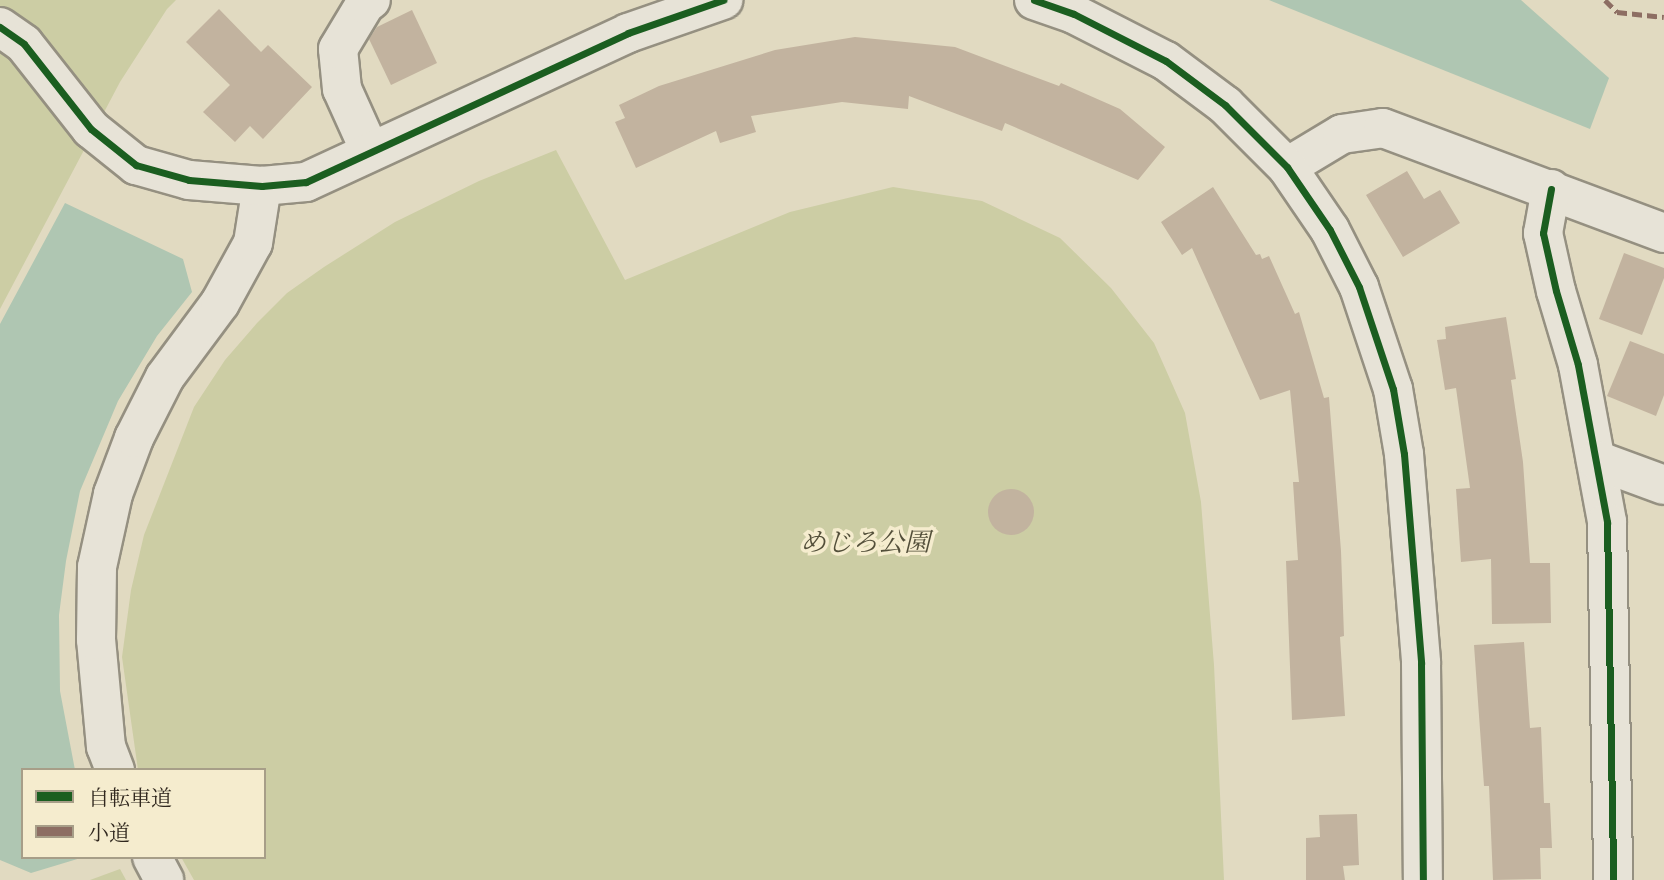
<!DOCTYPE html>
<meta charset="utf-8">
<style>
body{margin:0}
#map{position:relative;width:1664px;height:880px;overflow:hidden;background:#e1dac1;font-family:"Libre Bodoni","Noto Serif JP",serif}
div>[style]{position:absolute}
.green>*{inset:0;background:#cccda4}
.water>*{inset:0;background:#afc6b2}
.building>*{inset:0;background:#c2b39f}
.round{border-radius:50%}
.roads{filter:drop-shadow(2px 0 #959081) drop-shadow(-2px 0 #959081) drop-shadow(0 2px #959081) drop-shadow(0 -2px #959081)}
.minor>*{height:38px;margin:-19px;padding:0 19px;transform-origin:19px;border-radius:19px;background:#e7e3d7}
.tertiary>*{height:38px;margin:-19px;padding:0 19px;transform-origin:19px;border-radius:19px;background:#e7e3d7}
.quiet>*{height:5px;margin-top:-2.5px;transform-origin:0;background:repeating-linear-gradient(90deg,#8d6e63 0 10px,transparent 0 15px)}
.cycleway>*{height:7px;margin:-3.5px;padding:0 3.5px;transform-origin:3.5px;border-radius:3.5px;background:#1b5e20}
span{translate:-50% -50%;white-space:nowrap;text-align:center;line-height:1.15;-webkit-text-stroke:7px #f5ecce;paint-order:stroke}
.park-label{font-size:26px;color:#534f3a;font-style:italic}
.legend{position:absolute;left:21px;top:768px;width:245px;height:91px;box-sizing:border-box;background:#f5ecce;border:2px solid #a79e88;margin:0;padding:9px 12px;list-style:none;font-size:21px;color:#31281f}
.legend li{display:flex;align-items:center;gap:14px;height:35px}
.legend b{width:35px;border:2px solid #a79e88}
</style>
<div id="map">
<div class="green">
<i style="clip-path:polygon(0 0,176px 0,167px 9px,120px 82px,0 309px)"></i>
<i style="clip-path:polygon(556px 150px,625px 280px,790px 212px,893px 187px,982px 201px,1060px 238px,1111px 288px,1154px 343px,1185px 413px,1201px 502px,1214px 665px,1224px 880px,194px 880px,181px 857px,264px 857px,264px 770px,138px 770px,122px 657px,131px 590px,144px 535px,194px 407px,225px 360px,257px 323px,287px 293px,324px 267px,395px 222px,479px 181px)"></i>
<i style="clip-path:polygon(120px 869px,126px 880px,90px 880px)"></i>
</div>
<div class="water">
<i style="clip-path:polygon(1269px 0,1521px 0,1609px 78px,1590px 129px)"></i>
<i style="clip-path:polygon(65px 203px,183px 259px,192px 292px,157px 336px,118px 401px,80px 491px,66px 561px,59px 615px,60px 691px,75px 770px,23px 770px,23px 857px,84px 857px,31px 873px,0 860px,0 324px)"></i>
</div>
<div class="building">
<i style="clip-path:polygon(219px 9px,261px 52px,268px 45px,312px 87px,263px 139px,250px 126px,235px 142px,203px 112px,230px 85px,186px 42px)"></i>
<i style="clip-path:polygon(412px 10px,437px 63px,391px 85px,369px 39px,377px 27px)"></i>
<i style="clip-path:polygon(855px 37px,955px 47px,1059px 86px,1061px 83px,1120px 109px,1165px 147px,1138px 180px,1005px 123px,1002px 131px,909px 96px,908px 109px,842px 102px,751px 116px,756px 132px,720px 143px,716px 131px,636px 168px,615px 122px,625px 118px,619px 105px,659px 86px,775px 50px)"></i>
<i style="clip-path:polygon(1407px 171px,1424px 199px,1440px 190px,1460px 223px,1403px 257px,1366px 195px)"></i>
<i style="clip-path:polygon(1213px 187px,1256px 255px,1260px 254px,1262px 259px,1269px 256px,1295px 314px,1299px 312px,1324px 398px,1329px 397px,1341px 551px,1344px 636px,1340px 637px,1345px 716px,1292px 720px,1286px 561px,1298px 560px,1293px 482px,1299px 482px,1290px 390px,1260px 400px,1192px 248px,1182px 255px,1161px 222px)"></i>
<i style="clip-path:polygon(1624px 253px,1664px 268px,1664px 278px,1642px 335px,1599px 319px)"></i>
<i style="clip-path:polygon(1506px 317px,1516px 379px,1511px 380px,1523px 462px,1530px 563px,1550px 563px,1551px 623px,1492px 624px,1491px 559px,1461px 562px,1456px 489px,1470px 488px,1456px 388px,1445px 390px,1437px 340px,1446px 339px,1445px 327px)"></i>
<i style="clip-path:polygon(1630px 341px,1664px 354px,1664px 395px,1656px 416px,1607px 396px)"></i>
<i class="round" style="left:988px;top:489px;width:46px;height:46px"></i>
<i style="clip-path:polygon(1524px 642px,1530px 728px,1541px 727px,1544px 803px,1550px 803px,1552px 848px,1540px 848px,1541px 879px,1493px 880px,1489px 786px,1484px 786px,1474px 645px)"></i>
<i style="clip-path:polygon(1357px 814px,1359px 865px,1343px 866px,1345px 880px,1306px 880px,1306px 838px,1320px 837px,1319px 815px)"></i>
</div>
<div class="roads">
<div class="minor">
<i style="left:370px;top:151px;width:68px;rotate:-114.3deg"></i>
<i style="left:342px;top:89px;width:40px;rotate:-95.7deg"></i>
<i style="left:338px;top:49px;width:52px;rotate:-59deg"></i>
<i style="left:365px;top:4px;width:7px;rotate:-34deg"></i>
<i style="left:1287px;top:167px;width:64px;rotate:-31deg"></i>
<i style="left:1342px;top:134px;width:41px;rotate:-8.3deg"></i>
<i style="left:1383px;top:128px;width:300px;rotate:20.5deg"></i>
<i style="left:1551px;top:189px;width:45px;rotate:100.3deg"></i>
<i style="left:1543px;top:233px;width:59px;rotate:77.4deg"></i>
<i style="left:1556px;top:291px;width:77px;rotate:73.4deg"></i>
<i style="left:1578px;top:365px;width:160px;rotate:79.5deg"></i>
<i style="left:1607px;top:522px;width:358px;rotate:89deg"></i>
<i style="left:1596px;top:460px;width:72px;rotate:20.2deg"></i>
<i style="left:115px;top:770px;width:25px;rotate:-111deg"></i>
<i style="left:106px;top:747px;width:107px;rotate:-95.3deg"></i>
<i style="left:96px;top:640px;width:73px;rotate:-89.2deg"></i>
<i style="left:97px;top:567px;width:75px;rotate:-77.6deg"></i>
<i style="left:113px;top:494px;width:60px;rotate:-69.4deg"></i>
<i style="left:134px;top:438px;width:68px;rotate:-63.1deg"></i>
<i style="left:165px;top:377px;width:92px;rotate:-53.4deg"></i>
<i style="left:220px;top:303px;width:68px;rotate:-61.2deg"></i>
<i style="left:253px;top:243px;width:58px;rotate:-81deg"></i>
<i style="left:152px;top:857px;width:26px;rotate:62deg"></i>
</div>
<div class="tertiary">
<i style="left:1034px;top:0;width:42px;rotate:19.3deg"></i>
<i style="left:1074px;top:14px;width:103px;rotate:27.1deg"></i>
<i style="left:1166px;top:61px;width:74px;rotate:36.7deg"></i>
<i style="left:1225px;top:105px;width:88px;rotate:45deg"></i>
<i style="left:1287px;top:167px;width:76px;rotate:55.7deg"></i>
<i style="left:1330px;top:230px;width:64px;rotate:63deg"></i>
<i style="left:1359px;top:287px;width:108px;rotate:71.6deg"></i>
<i style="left:1393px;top:389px;width:66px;rotate:80.4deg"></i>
<i style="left:1404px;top:454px;width:210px;rotate:85.3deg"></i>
<i style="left:1421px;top:663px;width:217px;rotate:89.5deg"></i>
<i style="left:0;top:27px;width:29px;rotate:35deg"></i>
<i style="left:24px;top:44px;width:108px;rotate:51.8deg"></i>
<i style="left:91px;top:129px;width:58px;rotate:38.7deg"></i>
<i style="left:136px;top:165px;width:55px;rotate:15.8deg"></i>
<i style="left:189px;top:180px;width:73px;rotate:4.7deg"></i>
<i style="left:262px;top:186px;width:44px;rotate:-5.2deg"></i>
<i style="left:306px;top:182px;width:355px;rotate:-24.8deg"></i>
<i style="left:628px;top:33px;width:101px;rotate:-19.2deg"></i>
</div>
</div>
<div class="quiet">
<i style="left:1605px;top:0;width:17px;rotate:45deg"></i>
<i style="left:1617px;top:12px;width:47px;rotate:6.1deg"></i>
</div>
<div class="cycleway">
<i style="left:1034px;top:0;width:42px;rotate:19.3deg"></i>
<i style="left:1074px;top:14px;width:103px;rotate:27.1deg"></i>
<i style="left:1166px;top:61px;width:74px;rotate:36.7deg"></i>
<i style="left:1225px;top:105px;width:88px;rotate:45deg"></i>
<i style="left:1287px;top:167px;width:76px;rotate:55.7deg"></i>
<i style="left:1330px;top:230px;width:64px;rotate:63deg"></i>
<i style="left:1359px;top:287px;width:108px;rotate:71.6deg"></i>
<i style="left:1393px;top:389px;width:66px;rotate:80.4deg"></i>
<i style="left:1404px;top:454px;width:210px;rotate:85.3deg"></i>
<i style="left:1421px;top:663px;width:217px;rotate:89.5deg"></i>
<i style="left:0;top:27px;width:29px;rotate:35deg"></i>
<i style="left:24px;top:44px;width:108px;rotate:51.8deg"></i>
<i style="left:91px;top:129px;width:58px;rotate:38.7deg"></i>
<i style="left:136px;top:165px;width:55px;rotate:15.8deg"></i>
<i style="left:189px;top:180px;width:73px;rotate:4.7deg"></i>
<i style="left:262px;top:186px;width:44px;rotate:-5.2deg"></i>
<i style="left:306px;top:182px;width:355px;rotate:-24.8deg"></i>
<i style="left:628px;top:33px;width:101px;rotate:-19.2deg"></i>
<i style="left:1551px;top:189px;width:45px;rotate:100.3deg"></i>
<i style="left:1543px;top:233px;width:59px;rotate:77.4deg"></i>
<i style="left:1556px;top:291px;width:77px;rotate:73.4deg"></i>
<i style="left:1578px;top:365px;width:160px;rotate:79.5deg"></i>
<i style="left:1607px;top:522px;width:358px;rotate:89deg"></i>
</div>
<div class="park-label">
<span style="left:865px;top:544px">めじろ公園</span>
</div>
<ul class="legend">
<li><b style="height:9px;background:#1b5e20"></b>自転車道</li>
<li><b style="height:9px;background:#8d6e63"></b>小道</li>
</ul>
</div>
